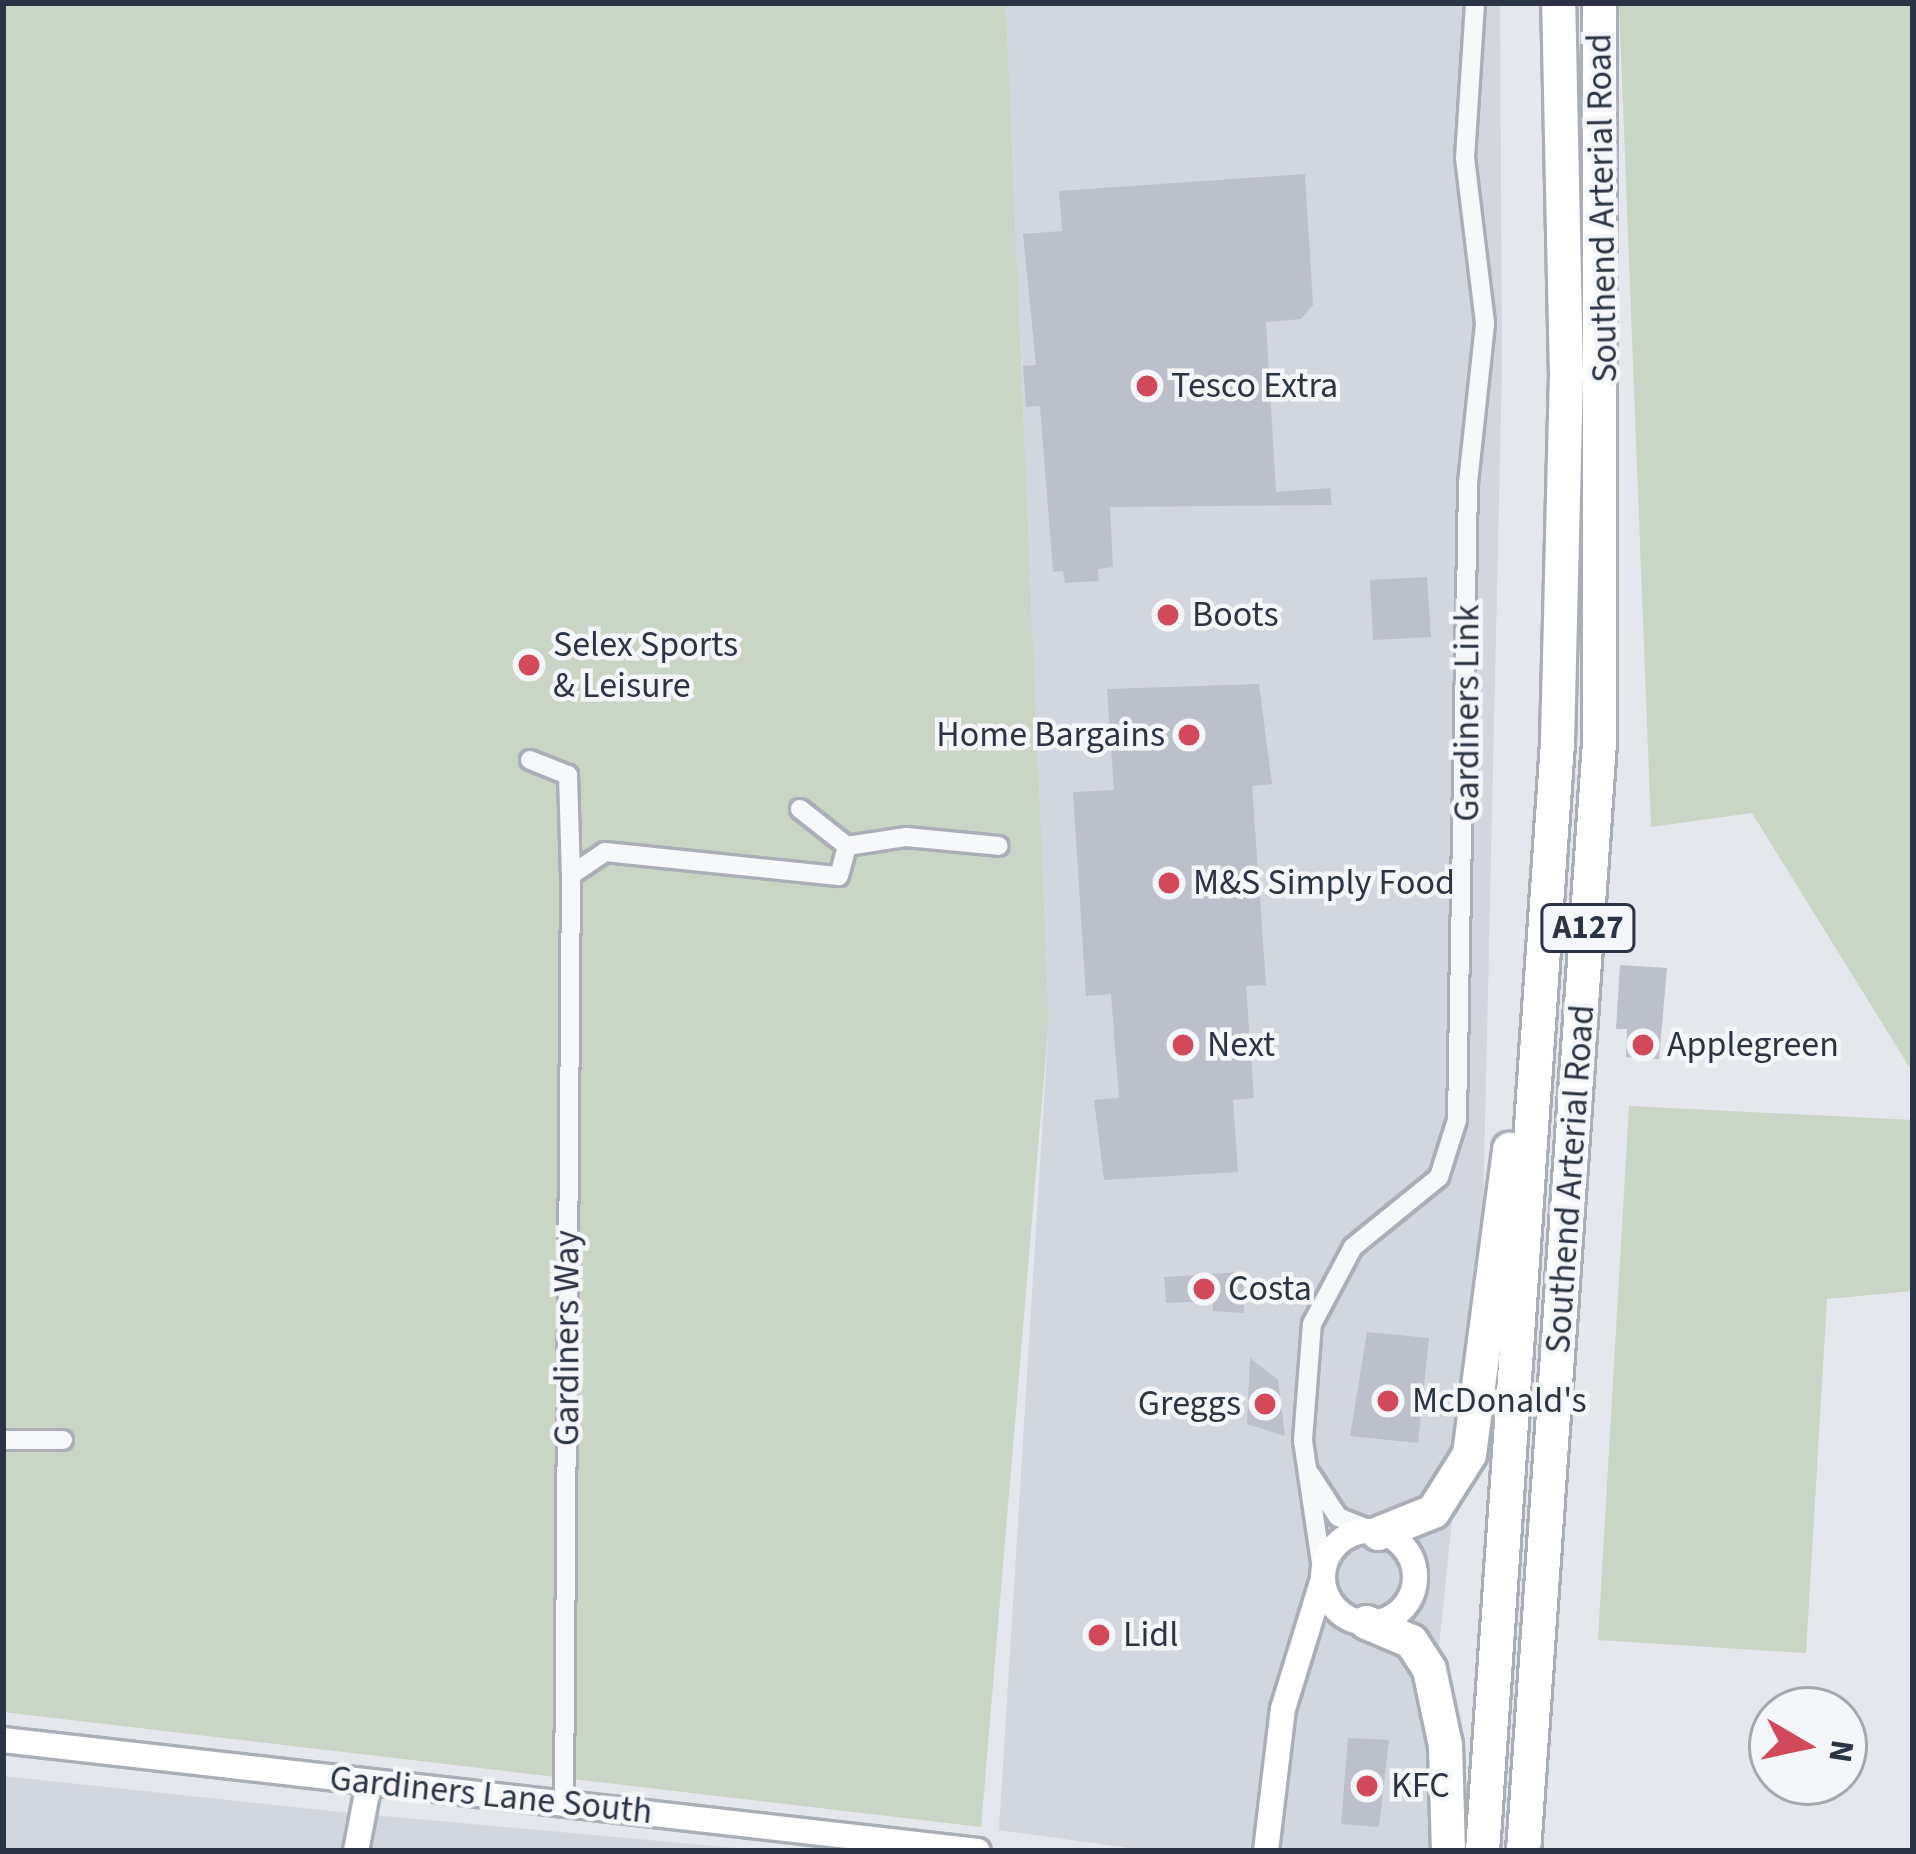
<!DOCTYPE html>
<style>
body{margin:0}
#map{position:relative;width:1916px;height:1854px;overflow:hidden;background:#e4e7ec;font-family:"Source Sans 3",sans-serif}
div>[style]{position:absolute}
.built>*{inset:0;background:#d2d6de}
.green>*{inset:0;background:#c9d6c5}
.building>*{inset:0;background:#bbc0ca}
.roads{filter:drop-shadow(3px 0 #a9aeb7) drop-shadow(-3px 0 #a9aeb7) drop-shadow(0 3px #a9aeb7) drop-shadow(0 -3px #a9aeb7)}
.street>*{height:18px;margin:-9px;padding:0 9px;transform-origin:9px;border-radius:9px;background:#f7f8fa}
.secondary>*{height:24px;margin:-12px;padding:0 12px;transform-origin:12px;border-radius:12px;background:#fff}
.secondary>.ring{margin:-12px;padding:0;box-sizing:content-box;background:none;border:24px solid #fff;border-radius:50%}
.highway>*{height:33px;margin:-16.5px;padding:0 16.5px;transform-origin:16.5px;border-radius:16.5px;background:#fff}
.dots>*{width:33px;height:33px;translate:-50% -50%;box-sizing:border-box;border:6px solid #f4f6f9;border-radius:50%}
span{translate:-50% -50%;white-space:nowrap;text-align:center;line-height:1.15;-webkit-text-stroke:9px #f4f6f9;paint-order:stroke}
.shield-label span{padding:3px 9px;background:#f4f6f9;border:3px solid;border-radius:9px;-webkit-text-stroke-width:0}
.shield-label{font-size:33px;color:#2b3445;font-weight:700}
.street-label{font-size:36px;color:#2b3445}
.poi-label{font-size:36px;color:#2b3445}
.left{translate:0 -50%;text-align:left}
.right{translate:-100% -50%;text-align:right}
.frame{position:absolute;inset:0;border:6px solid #2b3445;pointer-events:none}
.north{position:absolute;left:1748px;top:1686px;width:120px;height:120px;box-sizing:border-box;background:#f4f6f9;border:3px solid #a4a8b1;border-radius:50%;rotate:99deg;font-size:33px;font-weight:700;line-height:48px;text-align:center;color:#2b3445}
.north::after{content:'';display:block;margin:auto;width:42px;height:54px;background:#d1495b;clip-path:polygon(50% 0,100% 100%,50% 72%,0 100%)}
</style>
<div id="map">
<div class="built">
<i style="clip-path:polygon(1006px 3px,1500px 3px,1502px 368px,1483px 1213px,1434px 1697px,1430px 1851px,1150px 1851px,999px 1830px,1049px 1018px)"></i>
<i style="clip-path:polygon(3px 1776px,340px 1812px,770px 1851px,3px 1851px)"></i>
</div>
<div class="green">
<i style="clip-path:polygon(3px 3px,1006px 3px,1049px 1018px,981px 1827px,3px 1712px)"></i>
<i style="clip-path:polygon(1619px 3px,1913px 3px,1913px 1073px,1752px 813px,1651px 827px)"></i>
<i style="clip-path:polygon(1629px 1106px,1913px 1120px,1913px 1291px,1827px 1299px,1806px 1653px,1598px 1640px)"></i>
</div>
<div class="building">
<i style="clip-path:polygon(1305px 174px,1313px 305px,1301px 319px,1266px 322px,1276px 492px,1330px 488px,1332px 505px,1110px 507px,1113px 567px,1098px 569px,1099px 581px,1065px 583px,1063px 571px,1053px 572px,1040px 406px,1026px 407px,1023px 366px,1036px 365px,1023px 234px,1062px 231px,1059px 191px)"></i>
<i style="clip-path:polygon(1427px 577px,1431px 637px,1373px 640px,1370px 580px)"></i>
<i style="clip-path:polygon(1259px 684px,1272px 784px,1252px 786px,1266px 985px,1246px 986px,1254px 1098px,1233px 1100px,1238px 1172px,1104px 1180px,1094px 1100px,1119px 1098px,1111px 994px,1086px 996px,1073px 792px,1114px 790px,1107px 689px)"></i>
<i style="clip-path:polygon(1620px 965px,1667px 968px,1659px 1059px,1626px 1057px,1627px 1029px,1616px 1029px)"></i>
<i style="clip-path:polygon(1243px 1272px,1244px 1313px,1213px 1311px,1213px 1301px,1166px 1303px,1164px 1277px)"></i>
<i style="clip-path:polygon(1367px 1332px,1429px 1338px,1418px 1443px,1350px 1436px)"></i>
<i style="clip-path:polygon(1250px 1358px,1278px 1380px,1285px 1436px,1247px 1424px)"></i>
<i style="clip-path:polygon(1348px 1738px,1389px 1740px,1379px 1827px,1341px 1824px)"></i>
</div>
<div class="roads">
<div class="street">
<i style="left:530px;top:760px;width:41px;rotate:21.5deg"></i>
<i style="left:568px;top:775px;width:100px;rotate:88.3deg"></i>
<i style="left:847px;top:846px;width:60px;rotate:-8.7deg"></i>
<i style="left:906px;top:837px;width:93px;rotate:5.5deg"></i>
<i style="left:3px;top:1440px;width:60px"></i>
<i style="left:1310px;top:1474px;width:51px;rotate:56.9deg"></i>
<i style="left:1338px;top:1517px;width:43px;rotate:21.8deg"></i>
<i style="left:1323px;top:1576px;width:137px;rotate:-98.4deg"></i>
<i style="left:1303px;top:1440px;width:116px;rotate:-85.6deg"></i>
<i style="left:1312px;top:1324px;width:87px;rotate:-62deg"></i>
<i style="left:1353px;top:1247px;width:111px;rotate:-39.1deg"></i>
<i style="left:1439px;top:1177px;width:60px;rotate:-72.5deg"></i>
<i style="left:1457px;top:1120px;width:637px;rotate:-89.01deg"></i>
<i style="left:1468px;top:483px;width:161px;rotate:-83.9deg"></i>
<i style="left:1485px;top:323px;width:166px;rotate:-96.9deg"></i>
<i style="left:1465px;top:158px;width:155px;rotate:-86.3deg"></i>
<i style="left:564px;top:1802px;width:927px;rotate:-89.57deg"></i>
<i style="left:571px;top:875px;width:41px;rotate:-34.1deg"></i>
<i style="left:605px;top:852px;width:235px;rotate:5.9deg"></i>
<i style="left:839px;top:876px;width:31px;rotate:-75deg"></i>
<i style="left:847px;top:846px;width:60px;rotate:-141.8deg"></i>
</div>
<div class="secondary">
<i class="ring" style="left:1323px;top:1531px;width:68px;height:68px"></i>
<i style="left:3px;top:1740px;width:981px;rotate:6.49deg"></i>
<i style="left:356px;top:1851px;width:69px;rotate:-79.2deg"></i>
<i style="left:1266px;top:1851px;width:143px;rotate:-83.2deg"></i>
<i style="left:1283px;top:1709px;width:136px;rotate:-72.9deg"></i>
</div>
<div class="highway">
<i style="left:1378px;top:1533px;width:59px;rotate:-21.8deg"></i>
<i style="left:1433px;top:1511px;width:67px;rotate:-57.7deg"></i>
<i style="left:1469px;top:1454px;width:308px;rotate:-82.5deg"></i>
<i style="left:1366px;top:1622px;width:49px;rotate:22.9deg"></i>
<i style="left:1411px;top:1641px;width:33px;rotate:57deg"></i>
<i style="left:1429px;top:1669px;width:78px;rotate:78.1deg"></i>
<i style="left:1445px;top:1745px;width:106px;rotate:88.4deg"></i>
<i style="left:1482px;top:1851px;width:1113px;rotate:-86.13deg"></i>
<i style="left:1557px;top:741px;width:365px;rotate:-88.6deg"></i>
<i style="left:1566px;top:376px;width:373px;rotate:-91.2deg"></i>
<i style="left:1523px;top:1851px;width:1112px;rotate:-86.08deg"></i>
<i style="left:1599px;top:742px;width:739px;rotate:-90deg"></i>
</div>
</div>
<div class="dots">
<i style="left:1147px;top:386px;background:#d1495b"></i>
<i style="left:1168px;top:615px;background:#d1495b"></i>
<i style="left:529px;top:665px;background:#d1495b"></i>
<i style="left:1189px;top:735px;background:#d1495b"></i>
<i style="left:1169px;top:883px;background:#d1495b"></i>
<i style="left:1183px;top:1045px;background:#d1495b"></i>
<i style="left:1643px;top:1045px;background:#d1495b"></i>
<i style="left:1204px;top:1289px;background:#d1495b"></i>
<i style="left:1388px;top:1401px;background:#d1495b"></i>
<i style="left:1265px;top:1404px;background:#d1495b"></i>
<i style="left:1099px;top:1635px;background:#d1495b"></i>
<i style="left:1367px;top:1786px;background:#d1495b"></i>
</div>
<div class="shield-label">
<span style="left:1588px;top:928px">A127</span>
</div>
<div class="street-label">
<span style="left:1602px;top:208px;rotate:-91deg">Southend Arterial Road</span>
<span style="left:1467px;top:713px;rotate:-90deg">Gardiners Link</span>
<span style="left:1570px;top:1179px;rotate:-86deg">Southend Arterial Road</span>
<span style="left:567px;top:1338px;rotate:-90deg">Gardiners Way</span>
<span style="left:491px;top:1795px;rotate:6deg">Gardiners Lane South</span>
</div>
<div class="poi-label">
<span class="left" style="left:1171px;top:386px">Tesco Extra</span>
<span class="left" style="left:1192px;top:615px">Boots</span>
<span class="left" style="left:553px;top:665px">Selex Sports<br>&amp; Leisure</span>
<span class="right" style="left:1165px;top:735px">Home Bargains</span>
<span class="left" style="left:1193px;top:883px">M&amp;S Simply Food</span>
<span class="left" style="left:1207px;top:1045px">Next</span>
<span class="left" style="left:1667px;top:1045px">Applegreen</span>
<span class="left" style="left:1228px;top:1289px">Costa</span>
<span class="left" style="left:1412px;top:1401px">McDonald's</span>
<span class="right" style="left:1241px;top:1404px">Greggs</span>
<span class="left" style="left:1123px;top:1635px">Lidl</span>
<span class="left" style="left:1391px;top:1786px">KFC</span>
</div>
<div class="frame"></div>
<div class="north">N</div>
</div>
